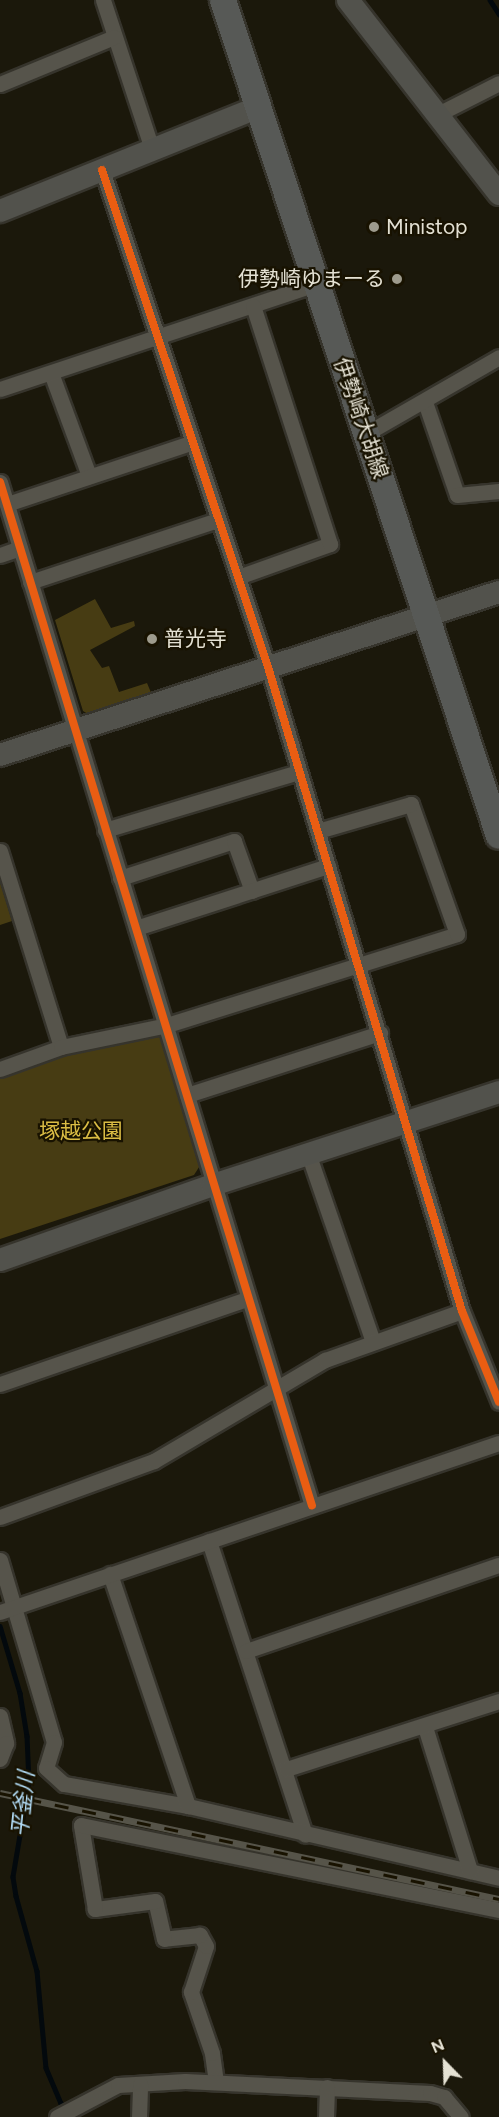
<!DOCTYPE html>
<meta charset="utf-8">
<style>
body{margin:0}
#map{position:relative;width:499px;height:2117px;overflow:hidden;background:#1b180b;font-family:Figtree,"Noto Sans JP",sans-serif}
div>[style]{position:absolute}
.green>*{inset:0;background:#473c13}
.stream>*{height:4.5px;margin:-2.25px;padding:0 2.25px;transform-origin:2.25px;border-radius:2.25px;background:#03090d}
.roads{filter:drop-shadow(2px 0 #36342c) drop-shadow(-2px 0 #36342c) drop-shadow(0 2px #36342c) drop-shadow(0 -2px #36342c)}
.street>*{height:15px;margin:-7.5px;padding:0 7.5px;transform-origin:7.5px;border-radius:7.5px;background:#56544b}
.secondary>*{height:22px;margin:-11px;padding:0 11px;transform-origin:11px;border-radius:11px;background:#52524c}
.primary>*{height:26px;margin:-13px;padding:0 13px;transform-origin:13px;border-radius:13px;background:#575956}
.rail>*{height:7px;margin-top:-3.5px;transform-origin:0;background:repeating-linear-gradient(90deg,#181200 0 14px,#565449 0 28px);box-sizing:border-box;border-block:2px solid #565449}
.cycleway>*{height:8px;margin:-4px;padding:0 4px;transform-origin:4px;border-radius:4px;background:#e95d12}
.dots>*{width:16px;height:16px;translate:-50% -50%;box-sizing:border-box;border:3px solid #181200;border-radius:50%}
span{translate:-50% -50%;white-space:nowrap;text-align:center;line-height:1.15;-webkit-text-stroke:4.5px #181200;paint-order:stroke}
.poi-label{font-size:21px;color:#e4e1d3}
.left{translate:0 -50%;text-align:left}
.right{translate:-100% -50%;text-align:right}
.street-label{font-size:21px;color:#e4e1d3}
.park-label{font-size:21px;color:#dbbd44}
.water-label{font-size:22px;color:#b2dcf6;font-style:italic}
.north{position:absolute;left:415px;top:2033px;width:60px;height:60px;-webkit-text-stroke:4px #181200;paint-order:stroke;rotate:337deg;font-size:16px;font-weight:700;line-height:24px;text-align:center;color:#e4e1d3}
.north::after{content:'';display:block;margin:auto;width:21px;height:27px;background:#e4e1d3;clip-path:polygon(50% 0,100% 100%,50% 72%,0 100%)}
</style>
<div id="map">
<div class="green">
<i style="clip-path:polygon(95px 599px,111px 628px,134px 621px,135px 626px,90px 650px,102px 668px,109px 666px,119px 692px,147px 683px,152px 695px,88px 714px,83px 711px,55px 620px)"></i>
<i style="clip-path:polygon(0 882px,12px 921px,0 925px)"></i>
<i style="clip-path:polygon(154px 1034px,162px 1039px,201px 1164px,194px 1175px,0 1239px,0 1076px,61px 1056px)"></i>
</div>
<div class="stream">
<i style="left:490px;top:0;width:17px;rotate:57deg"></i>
<i style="left:0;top:1626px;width:70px;rotate:73.4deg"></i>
<i style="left:20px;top:1693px;width:44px;rotate:80.8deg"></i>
<i style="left:27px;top:1736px;width:46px;rotate:87.5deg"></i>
<i style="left:29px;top:1782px;width:96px;rotate:99.6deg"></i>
<i style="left:13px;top:1877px;width:19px;rotate:81deg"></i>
<i style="left:16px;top:1896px;width:78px;rotate:74.4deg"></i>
<i style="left:37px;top:1971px;width:97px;rotate:84.7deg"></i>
<i style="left:46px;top:2068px;width:38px;rotate:67deg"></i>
<i style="left:61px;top:2103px;width:18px;rotate:49deg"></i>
</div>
<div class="roads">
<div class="street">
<i style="left:103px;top:0;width:157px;rotate:71.8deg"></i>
<i style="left:0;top:84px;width:123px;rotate:-22.4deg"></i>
<i style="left:438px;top:114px;width:68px;rotate:-26.9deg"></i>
<i style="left:102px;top:170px;width:524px;rotate:71.53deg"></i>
<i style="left:268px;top:667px;width:673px;rotate:73.24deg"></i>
<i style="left:462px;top:1311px;width:98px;rotate:67.9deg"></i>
<i style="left:51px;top:373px;width:110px;rotate:69.7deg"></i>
<i style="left:0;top:389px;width:332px;rotate:-18.4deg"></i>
<i style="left:425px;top:402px;width:98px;rotate:71deg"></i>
<i style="left:457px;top:495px;width:42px;rotate:-5.4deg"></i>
<i style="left:367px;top:433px;width:152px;rotate:-29.9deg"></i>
<i style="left:0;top:482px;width:1070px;rotate:73.05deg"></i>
<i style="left:7px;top:504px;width:196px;rotate:-18.4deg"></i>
<i style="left:0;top:555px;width:21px;rotate:-19deg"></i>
<i style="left:238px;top:577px;width:98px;rotate:-19.7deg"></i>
<i style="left:330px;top:544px;width:250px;rotate:-107.9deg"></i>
<i style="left:30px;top:582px;width:198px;rotate:-18.3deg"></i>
<i style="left:105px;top:830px;width:202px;rotate:-16.7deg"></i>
<i style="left:0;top:851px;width:205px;rotate:72.7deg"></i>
<i style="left:120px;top:878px;width:120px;rotate:-18deg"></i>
<i style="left:234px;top:841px;width:53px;rotate:70.2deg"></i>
<i style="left:136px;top:928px;width:202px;rotate:-17.9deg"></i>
<i style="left:0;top:1069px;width:65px;rotate:-19.8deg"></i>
<i style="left:61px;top:1047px;width:108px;rotate:-11.7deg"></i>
<i style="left:167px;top:1025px;width:304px;rotate:-17.4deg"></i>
<i style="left:457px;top:934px;width:138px;rotate:-109.5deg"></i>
<i style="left:411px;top:804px;width:97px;rotate:163.8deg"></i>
<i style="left:187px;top:1095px;width:203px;rotate:-17.8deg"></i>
<i style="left:308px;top:1153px;width:200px;rotate:71deg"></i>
<i style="left:0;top:1384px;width:261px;rotate:-19deg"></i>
<i style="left:0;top:1517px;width:164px;rotate:-20deg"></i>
<i style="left:154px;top:1461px;width:199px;rotate:-30.6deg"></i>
<i style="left:325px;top:1360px;width:145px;rotate:-19.7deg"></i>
<i style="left:209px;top:1541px;width:309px;rotate:71.9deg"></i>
<i style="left:0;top:1560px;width:190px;rotate:73.5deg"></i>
<i style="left:54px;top:1742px;width:27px;rotate:107deg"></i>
<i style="left:46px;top:1768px;width:24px;rotate:42deg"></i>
<i style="left:64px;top:1784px;width:126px;rotate:10.1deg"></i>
<i style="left:188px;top:1806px;width:319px;rotate:13deg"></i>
<i style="left:110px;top:1574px;width:245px;rotate:71.4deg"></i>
<i style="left:0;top:1612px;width:527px;rotate:-18.71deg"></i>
<i style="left:246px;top:1651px;width:267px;rotate:-18.8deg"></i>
<i style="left:0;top:1716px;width:28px;rotate:77deg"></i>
<i style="left:6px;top:1743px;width:17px;rotate:111deg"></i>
<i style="left:425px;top:1727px;width:151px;rotate:72.6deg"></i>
<i style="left:286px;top:1769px;width:224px;rotate:-17.7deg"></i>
<i style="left:216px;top:2082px;width:29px;rotate:-98deg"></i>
<i style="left:212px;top:2053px;width:65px;rotate:-109deg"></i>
<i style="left:191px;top:1992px;width:48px;rotate:-71.9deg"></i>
<i style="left:206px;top:1946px;width:13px;rotate:-119deg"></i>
<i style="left:200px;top:1935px;width:36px;rotate:174deg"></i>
<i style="left:164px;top:1939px;width:39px;rotate:-103deg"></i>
<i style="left:155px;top:1901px;width:61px;rotate:172.4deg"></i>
<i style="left:95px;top:1909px;width:85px;rotate:-99.5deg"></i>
<i style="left:81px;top:1825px;width:427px;rotate:11.5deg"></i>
<i style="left:57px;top:2117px;width:69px;rotate:-27.7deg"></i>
<i style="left:118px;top:2085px;width:67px;rotate:-3.4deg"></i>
<i style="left:185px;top:2081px;width:245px;rotate:2.8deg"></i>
<i style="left:430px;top:2093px;width:15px;rotate:16deg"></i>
<i style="left:444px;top:2097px;width:26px;rotate:50deg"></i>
<i style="left:139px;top:2117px;width:33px;rotate:-88deg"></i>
<i style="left:326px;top:2117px;width:30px;rotate:-88deg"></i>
</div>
<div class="secondary">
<i style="left:348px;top:0;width:246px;rotate:52.1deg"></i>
<i style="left:0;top:211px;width:276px;rotate:-21.9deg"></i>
<i style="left:0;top:755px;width:525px;rotate:-18.09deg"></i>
<i style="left:0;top:1260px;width:226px;rotate:-19.4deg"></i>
<i style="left:213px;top:1185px;width:301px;rotate:-18deg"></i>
</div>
<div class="primary">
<i style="left:223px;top:0;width:880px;rotate:71.73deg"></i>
</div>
</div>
<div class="rail">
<i style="left:0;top:1793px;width:510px;rotate:11.99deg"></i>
</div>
<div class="cycleway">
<i style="left:102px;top:170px;width:524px;rotate:71.53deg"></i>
<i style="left:268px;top:667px;width:673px;rotate:73.24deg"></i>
<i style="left:462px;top:1311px;width:98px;rotate:67.9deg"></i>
<i style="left:0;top:482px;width:1070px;rotate:73.05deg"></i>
</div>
<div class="dots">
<i style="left:374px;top:227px;background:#9e9b8d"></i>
<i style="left:397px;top:279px;background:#9e9b8d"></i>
<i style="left:152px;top:639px;background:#9e9b8d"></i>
</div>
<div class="poi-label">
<span class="left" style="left:386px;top:227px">Ministop</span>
<span class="right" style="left:385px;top:279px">伊勢崎ゆまーる</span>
<span class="left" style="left:164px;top:639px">普光寺</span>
</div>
<div class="street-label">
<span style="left:361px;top:418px;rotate:71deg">伊勢崎大胡線</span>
</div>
<div class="park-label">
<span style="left:81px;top:1131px">塚越公園</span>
</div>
<div class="water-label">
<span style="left:23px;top:1804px;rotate:-84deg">平釜川</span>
</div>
<div class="north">N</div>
</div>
